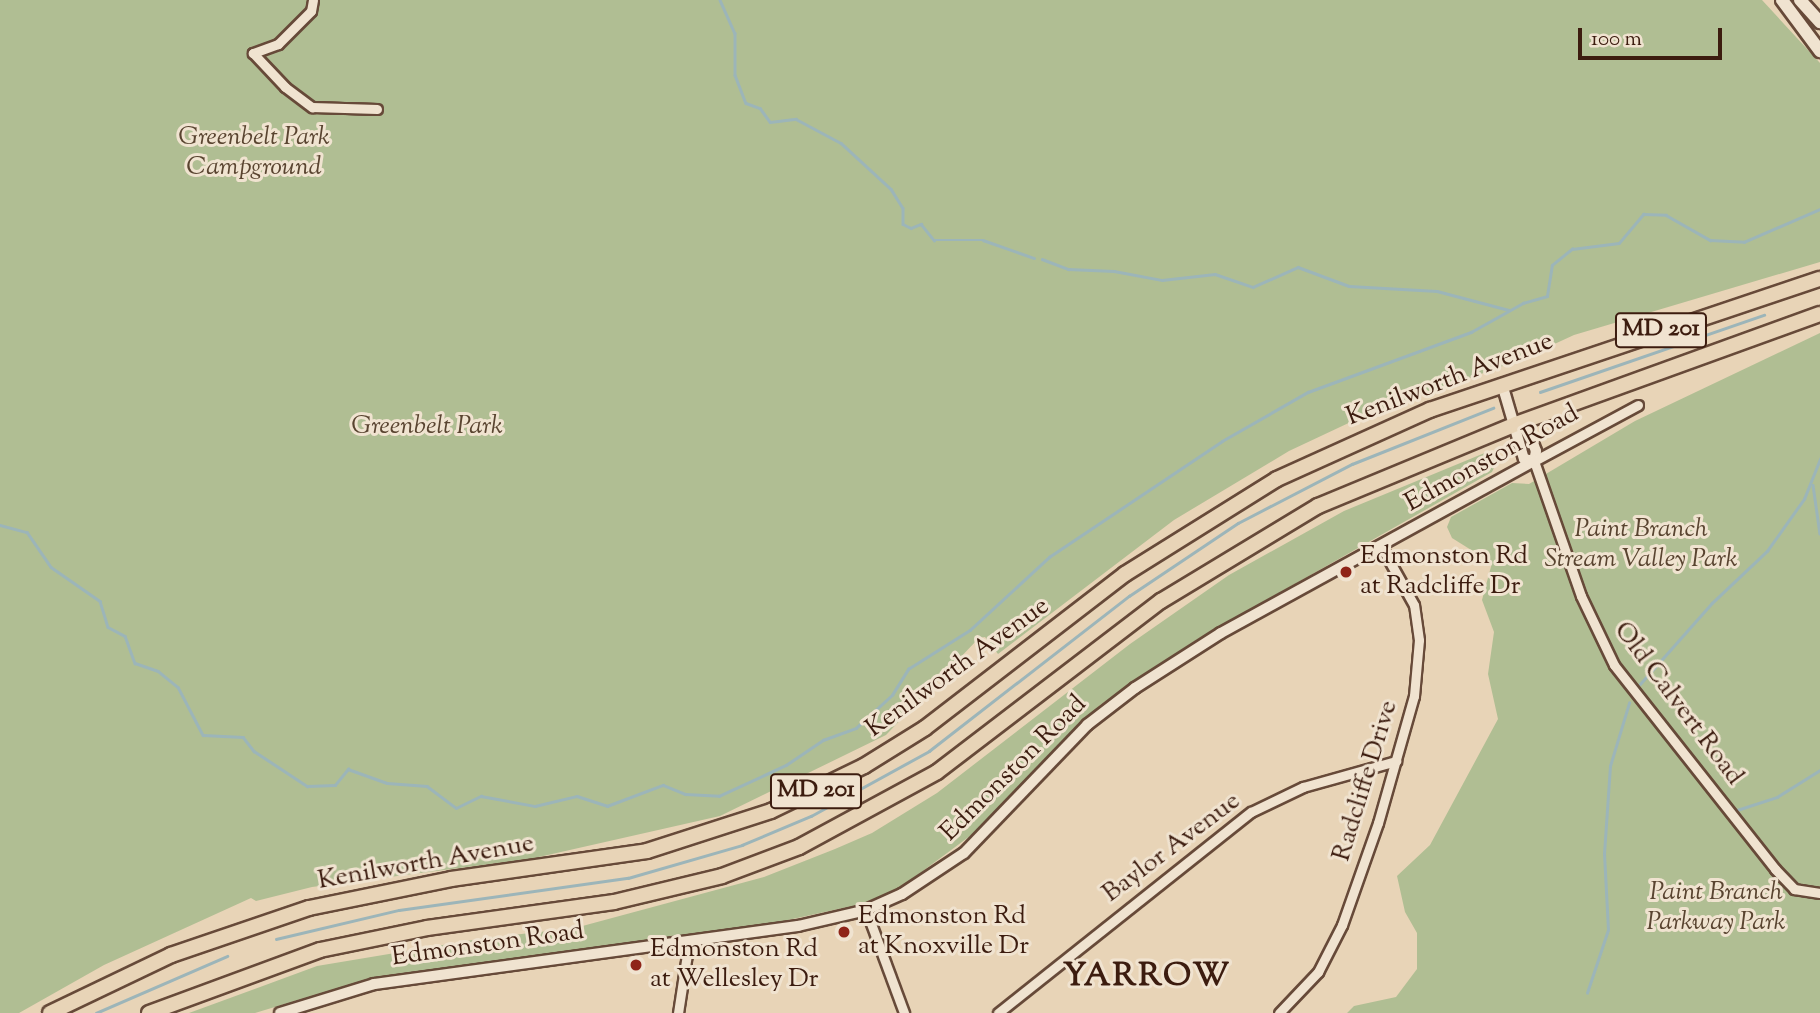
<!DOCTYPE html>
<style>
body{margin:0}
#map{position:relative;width:1820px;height:1013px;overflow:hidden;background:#e8d4b7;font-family:"Sorts Mill Goudy",serif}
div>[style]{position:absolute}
.green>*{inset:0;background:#b0be93}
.stream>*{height:2.5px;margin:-1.25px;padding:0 1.25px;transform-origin:1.25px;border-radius:1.25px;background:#9cb5b9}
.roads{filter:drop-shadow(2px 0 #674a39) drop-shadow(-2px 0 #674a39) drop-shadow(0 2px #674a39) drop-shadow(0 -2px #674a39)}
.minor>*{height:9px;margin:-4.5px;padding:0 4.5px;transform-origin:4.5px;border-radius:4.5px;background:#f0e3d0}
.tertiary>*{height:10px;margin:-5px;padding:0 5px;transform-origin:5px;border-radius:5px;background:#f0e3d0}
.secondary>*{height:12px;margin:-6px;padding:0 6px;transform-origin:6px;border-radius:6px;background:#f0e3d0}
.primary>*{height:14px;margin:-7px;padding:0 7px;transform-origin:7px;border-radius:7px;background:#e8d4b7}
.dots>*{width:19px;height:19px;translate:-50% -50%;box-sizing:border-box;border:4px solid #f0e3d0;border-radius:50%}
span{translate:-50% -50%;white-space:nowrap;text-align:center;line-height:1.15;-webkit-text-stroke:6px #f0e3d0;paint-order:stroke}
.shield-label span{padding:2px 5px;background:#f0e3d0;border:2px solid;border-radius:5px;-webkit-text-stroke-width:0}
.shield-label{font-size:24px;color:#3c1c0f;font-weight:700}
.park-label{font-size:26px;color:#594430;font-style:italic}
.street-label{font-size:26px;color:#3c1c0f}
.poi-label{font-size:26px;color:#3c1c0f}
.left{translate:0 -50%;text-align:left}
.district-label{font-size:33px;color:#3c1c0f;font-weight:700;letter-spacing:2px}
.scale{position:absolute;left:1578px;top:28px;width:144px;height:32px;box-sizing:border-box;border:4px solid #3c1c0f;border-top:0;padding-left:9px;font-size:21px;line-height:24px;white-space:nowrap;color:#3c1c0f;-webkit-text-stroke:5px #f0e3d0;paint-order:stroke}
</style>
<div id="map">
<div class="green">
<i style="clip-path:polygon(0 0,1762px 0,1820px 63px,1820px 262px,1574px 335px,1522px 359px,1355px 420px,1289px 451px,1174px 520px,998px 654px,985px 637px,979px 638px,886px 735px,720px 816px,530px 859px,312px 887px,256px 901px,251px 898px,104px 965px,19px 1013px,0 1013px)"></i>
<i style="clip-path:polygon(1820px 333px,1820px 1013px,1347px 1013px,1354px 1006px,1396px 997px,1417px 969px,1417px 933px,1405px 912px,1397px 876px,1430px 845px,1498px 719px,1488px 674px,1494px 632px,1482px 600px,1492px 563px,1452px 538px,1447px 527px,1451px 517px,1512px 483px,1529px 484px,1635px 421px)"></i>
<i style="clip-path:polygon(1487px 452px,1498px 459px,1492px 472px,1196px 640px,1100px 705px,978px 830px,900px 888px,871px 902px,765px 925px,374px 977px,255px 1013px,189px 1013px,317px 966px,485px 938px,575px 928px,764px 877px,835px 849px,872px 833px,937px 793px,1130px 644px,1229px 575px,1344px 511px)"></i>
</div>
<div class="stream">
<i style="left:720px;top:0;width:36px;rotate:66deg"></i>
<i style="left:735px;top:33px;width:42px;rotate:90deg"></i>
<i style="left:735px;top:75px;width:30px;rotate:69deg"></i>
<i style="left:746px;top:103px;width:15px;rotate:20deg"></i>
<i style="left:760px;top:108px;width:17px;rotate:54deg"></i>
<i style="left:770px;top:122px;width:26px;rotate:-7deg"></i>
<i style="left:796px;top:119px;width:51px;rotate:28.1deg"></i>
<i style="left:841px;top:143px;width:68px;rotate:42.6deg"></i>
<i style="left:891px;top:189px;width:22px;rotate:58deg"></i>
<i style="left:903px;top:208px;width:16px;rotate:90deg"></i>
<i style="left:903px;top:224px;width:9px;rotate:27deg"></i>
<i style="left:911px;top:228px;width:11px;rotate:-22deg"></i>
<i style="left:921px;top:224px;width:21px;rotate:51deg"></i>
<i style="left:934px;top:240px;width:49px"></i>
<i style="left:983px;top:240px;width:54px;rotate:19.4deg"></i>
<i style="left:1042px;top:259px;width:28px;rotate:21deg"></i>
<i style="left:1068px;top:269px;width:46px;rotate:2.5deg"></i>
<i style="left:1114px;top:271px;width:49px;rotate:10.6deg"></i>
<i style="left:1162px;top:280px;width:53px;rotate:-6.5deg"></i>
<i style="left:1215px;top:274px;width:40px;rotate:18.9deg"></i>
<i style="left:1253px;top:287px;width:49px;rotate:-24deg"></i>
<i style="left:1298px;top:267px;width:54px;rotate:20.4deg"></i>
<i style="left:1349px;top:286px;width:88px;rotate:3.3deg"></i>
<i style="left:1437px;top:291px;width:74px;rotate:14.8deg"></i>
<i style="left:1540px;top:392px;width:237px;rotate:-19deg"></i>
<i style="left:1813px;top:485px;width:49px;rotate:81.9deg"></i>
<i style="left:0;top:525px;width:28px;rotate:15deg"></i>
<i style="left:27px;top:532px;width:42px;rotate:55.6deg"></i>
<i style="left:51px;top:567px;width:60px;rotate:34.8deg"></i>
<i style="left:100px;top:601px;width:27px;rotate:73deg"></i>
<i style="left:108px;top:627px;width:19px;rotate:28deg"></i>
<i style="left:125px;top:636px;width:29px;rotate:70deg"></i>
<i style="left:135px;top:663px;width:24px;rotate:19deg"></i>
<i style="left:158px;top:671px;width:26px;rotate:39deg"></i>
<i style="left:178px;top:687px;width:54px;rotate:62.5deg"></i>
<i style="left:203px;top:735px;width:40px;rotate:2.9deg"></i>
<i style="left:243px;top:737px;width:18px;rotate:52deg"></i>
<i style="left:254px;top:751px;width:64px;rotate:33.4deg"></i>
<i style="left:307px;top:786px;width:28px;rotate:-2deg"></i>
<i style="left:335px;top:785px;width:21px;rotate:-51deg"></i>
<i style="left:348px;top:769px;width:41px;rotate:19.7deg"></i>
<i style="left:387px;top:783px;width:40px;rotate:4.3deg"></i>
<i style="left:427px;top:786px;width:36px;rotate:37deg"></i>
<i style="left:456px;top:808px;width:28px;rotate:-26deg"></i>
<i style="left:481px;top:796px;width:55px;rotate:10.5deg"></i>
<i style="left:535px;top:806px;width:43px;rotate:-13.4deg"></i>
<i style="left:577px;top:796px;width:32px;rotate:18deg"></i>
<i style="left:607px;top:806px;width:60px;rotate:-20.6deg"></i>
<i style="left:663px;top:785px;width:24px;rotate:22deg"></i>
<i style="left:685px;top:794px;width:34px;rotate:3deg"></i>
<i style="left:719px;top:796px;width:74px;rotate:-24.8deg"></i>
<i style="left:786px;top:765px;width:45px;rotate:-34deg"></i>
<i style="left:823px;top:740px;width:35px;rotate:-20deg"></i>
<i style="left:856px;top:728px;width:49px;rotate:-42.5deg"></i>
<i style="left:892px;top:695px;width:31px;rotate:-58deg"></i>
<i style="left:908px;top:669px;width:73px;rotate:-32.2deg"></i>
<i style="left:970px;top:630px;width:108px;rotate:-42.7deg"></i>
<i style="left:1049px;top:557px;width:208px;rotate:-33.8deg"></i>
<i style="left:1222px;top:441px;width:99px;rotate:-29.7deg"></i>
<i style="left:1308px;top:392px;width:174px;rotate:-20.2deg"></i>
<i style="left:1471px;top:332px;width:60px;rotate:-29.1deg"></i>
<i style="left:1523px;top:303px;width:25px;rotate:-16deg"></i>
<i style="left:1547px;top:296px;width:31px;rotate:-81deg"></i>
<i style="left:1552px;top:265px;width:26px;rotate:-39deg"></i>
<i style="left:1572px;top:249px;width:47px;rotate:-7.3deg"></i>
<i style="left:1619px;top:243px;width:38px;rotate:-50deg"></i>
<i style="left:1643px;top:214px;width:23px;rotate:2deg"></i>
<i style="left:1666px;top:215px;width:51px;rotate:29.6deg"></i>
<i style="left:1710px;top:240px;width:34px;rotate:3deg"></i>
<i style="left:1744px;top:242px;width:83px;rotate:-23.5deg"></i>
<i style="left:1640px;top:684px;width:108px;rotate:-48.4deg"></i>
<i style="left:1712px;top:603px;width:76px;rotate:-43.4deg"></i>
<i style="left:1767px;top:551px;width:64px;rotate:-54.6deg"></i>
<i style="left:1804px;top:499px;width:43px;rotate:-68.2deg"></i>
<i style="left:1737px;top:810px;width:42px;rotate:-18deg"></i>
<i style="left:1777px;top:797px;width:51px;rotate:-32.1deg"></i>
<i style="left:276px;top:939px;width:126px;rotate:-13.3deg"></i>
<i style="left:399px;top:910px;width:231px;rotate:-8deg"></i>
<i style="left:628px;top:878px;width:119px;rotate:-16.1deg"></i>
<i style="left:742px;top:845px;width:75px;rotate:-22.8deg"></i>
<i style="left:811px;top:816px;width:135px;rotate:-28.8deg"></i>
<i style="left:929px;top:751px;width:253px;rotate:-37.8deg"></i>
<i style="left:1129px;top:596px;width:131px;rotate:-33.8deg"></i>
<i style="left:1238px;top:523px;width:128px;rotate:-27.4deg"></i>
<i style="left:1352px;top:464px;width:152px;rotate:-21.7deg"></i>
<i style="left:1587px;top:993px;width:66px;rotate:-71.6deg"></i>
<i style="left:1608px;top:930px;width:76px;rotate:-93deg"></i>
<i style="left:1604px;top:854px;width:88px;rotate:-86.1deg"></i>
<i style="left:1610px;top:766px;width:66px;rotate:-73.2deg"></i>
<i style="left:96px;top:1013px;width:143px;rotate:-23.5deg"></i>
</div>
<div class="roads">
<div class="minor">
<i style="left:313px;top:0;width:11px;rotate:100deg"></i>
<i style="left:311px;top:11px;width:47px;rotate:135deg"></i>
<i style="left:278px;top:44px;width:27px;rotate:160deg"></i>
<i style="left:253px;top:53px;width:47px;rotate:46.7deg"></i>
<i style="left:285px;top:87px;width:34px;rotate:37deg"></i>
<i style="left:312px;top:107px;width:65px;rotate:1.8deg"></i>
<i style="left:1638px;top:405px;width:118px;rotate:151.7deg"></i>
<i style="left:1534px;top:461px;width:143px;rotate:70.8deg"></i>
<i style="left:1581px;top:596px;width:76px;rotate:64.4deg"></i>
<i style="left:1614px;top:665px;width:260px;rotate:51.7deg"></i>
<i style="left:1775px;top:869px;width:28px;rotate:46deg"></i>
<i style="left:1794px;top:889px;width:26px;rotate:9deg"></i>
<i style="left:866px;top:910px;width:110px;rotate:69.7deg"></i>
<i style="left:678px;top:1013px;width:73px;rotate:-81.3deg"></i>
<i style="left:998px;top:1013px;width:323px;rotate:-38.5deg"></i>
<i style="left:1251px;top:812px;width:58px;rotate:-25.7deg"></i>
<i style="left:1303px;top:787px;width:97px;rotate:-15.6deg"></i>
<i style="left:1279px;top:1013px;width:57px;rotate:-46.4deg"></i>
<i style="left:1318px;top:972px;width:53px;rotate:-62.9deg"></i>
<i style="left:1342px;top:925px;width:108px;rotate:-70.6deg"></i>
<i style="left:1378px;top:823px;width:132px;rotate:-74.2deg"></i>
<i style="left:1414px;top:696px;width:56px;rotate:-84.9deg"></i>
<i style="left:1419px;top:640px;width:35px;rotate:-98deg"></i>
<i style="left:1414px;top:605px;width:68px;rotate:-119.2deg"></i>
</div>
<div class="tertiary">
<i style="left:1502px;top:384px;width:78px;rotate:73.7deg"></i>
<i style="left:1524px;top:459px;width:10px;rotate:11deg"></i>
<i style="left:1516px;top:424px;width:15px;rotate:32deg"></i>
<i style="left:1529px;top:432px;width:20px;rotate:70deg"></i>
<i style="left:1536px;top:451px;width:10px;rotate:101deg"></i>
<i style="left:280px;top:1013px;width:98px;rotate:-17.1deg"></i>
<i style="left:374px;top:984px;width:428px;rotate:-7.8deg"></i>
<i style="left:798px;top:926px;width:70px;rotate:-13.2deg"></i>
<i style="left:866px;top:910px;width:39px;rotate:-24deg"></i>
<i style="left:902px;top:894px;width:74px;rotate:-33.5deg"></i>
<i style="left:964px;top:853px;width:178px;rotate:-46.1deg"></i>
<i style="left:1087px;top:725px;width:61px;rotate:-37.6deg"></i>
<i style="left:1135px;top:688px;width:102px;rotate:-32.6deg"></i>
<i style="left:1221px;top:633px;width:357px;rotate:-28.8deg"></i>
</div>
<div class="secondary">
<i style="left:1782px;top:0;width:64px;rotate:53.3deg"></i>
<i style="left:1800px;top:0;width:30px;rotate:48deg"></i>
</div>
<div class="primary">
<i style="left:50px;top:1013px;width:134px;rotate:-25.6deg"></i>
<i style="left:171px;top:955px;width:146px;rotate:-18.8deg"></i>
<i style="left:309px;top:908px;width:145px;rotate:-11.5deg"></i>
<i style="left:451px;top:879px;width:198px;rotate:-8.1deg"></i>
<i style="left:647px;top:851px;width:130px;rotate:-17.9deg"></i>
<i style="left:771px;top:811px;width:103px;rotate:-25.8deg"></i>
<i style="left:864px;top:766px;width:72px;rotate:-31.9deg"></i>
<i style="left:925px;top:728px;width:252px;rotate:-37.6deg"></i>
<i style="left:1125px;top:574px;width:179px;rotate:-32deg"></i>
<i style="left:1277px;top:479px;width:168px;rotate:-24.3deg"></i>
<i style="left:1430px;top:410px;width:411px;rotate:-18.6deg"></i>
<i style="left:149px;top:1013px;width:182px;rotate:-20.2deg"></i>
<i style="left:320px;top:950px;width:109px;rotate:-11.6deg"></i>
<i style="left:427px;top:928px;width:189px;rotate:-7.9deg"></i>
<i style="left:614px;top:902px;width:111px;rotate:-13.5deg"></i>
<i style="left:722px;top:876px;width:82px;rotate:-20.6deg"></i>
<i style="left:799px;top:847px;width:157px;rotate:-28.5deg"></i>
<i style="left:937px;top:772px;width:282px;rotate:-37.4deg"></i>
<i style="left:1161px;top:601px;width:184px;rotate:-31.2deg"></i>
<i style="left:1318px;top:506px;width:214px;rotate:-22.5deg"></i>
<i style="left:1516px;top:424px;width:323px;rotate:-19.9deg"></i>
</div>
</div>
<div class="dots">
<i style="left:1346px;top:572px;background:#8f2418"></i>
<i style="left:844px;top:932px;background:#8f2418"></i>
<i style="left:636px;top:965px;background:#8f2418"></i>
</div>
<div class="shield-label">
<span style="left:1661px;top:330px">MD 201</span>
<span style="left:816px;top:791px">MD 201</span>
</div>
<div class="park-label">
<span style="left:254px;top:153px">Greenbelt Park<br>Campground</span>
<span style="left:427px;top:427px">Greenbelt Park</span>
<span style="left:1641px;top:545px">Paint Branch<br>Stream Valley Park</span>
<span style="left:1716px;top:908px">Paint Branch<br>Parkway Park</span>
</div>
<div class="street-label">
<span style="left:1450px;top:380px;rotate:-21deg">Kenilworth Avenue</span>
<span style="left:1492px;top:459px;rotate:-29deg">Edmonston Road</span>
<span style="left:958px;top:668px;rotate:-36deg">Kenilworth Avenue</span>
<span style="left:1678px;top:704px;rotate:53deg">Old Calvert Road</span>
<span style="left:1014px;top:769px;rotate:-45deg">Edmonston Road</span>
<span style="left:1366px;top:781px;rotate:-73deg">Radcliffe Drive</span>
<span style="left:1172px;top:848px;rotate:-37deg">Baylor Avenue</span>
<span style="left:426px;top:863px;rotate:-10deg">Kenilworth Avenue</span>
<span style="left:488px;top:945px;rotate:-8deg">Edmonston Road</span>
</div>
<div class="poi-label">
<span class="left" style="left:1360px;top:572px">Edmonston Rd<br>at Radcliffe Dr</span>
<span class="left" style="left:858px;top:932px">Edmonston Rd<br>at Knoxville Dr</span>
<span class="left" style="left:650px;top:965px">Edmonston Rd<br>at Wellesley Dr</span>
</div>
<div class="district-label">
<span style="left:1147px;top:978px">YARROW</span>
</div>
<div class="scale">100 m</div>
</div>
